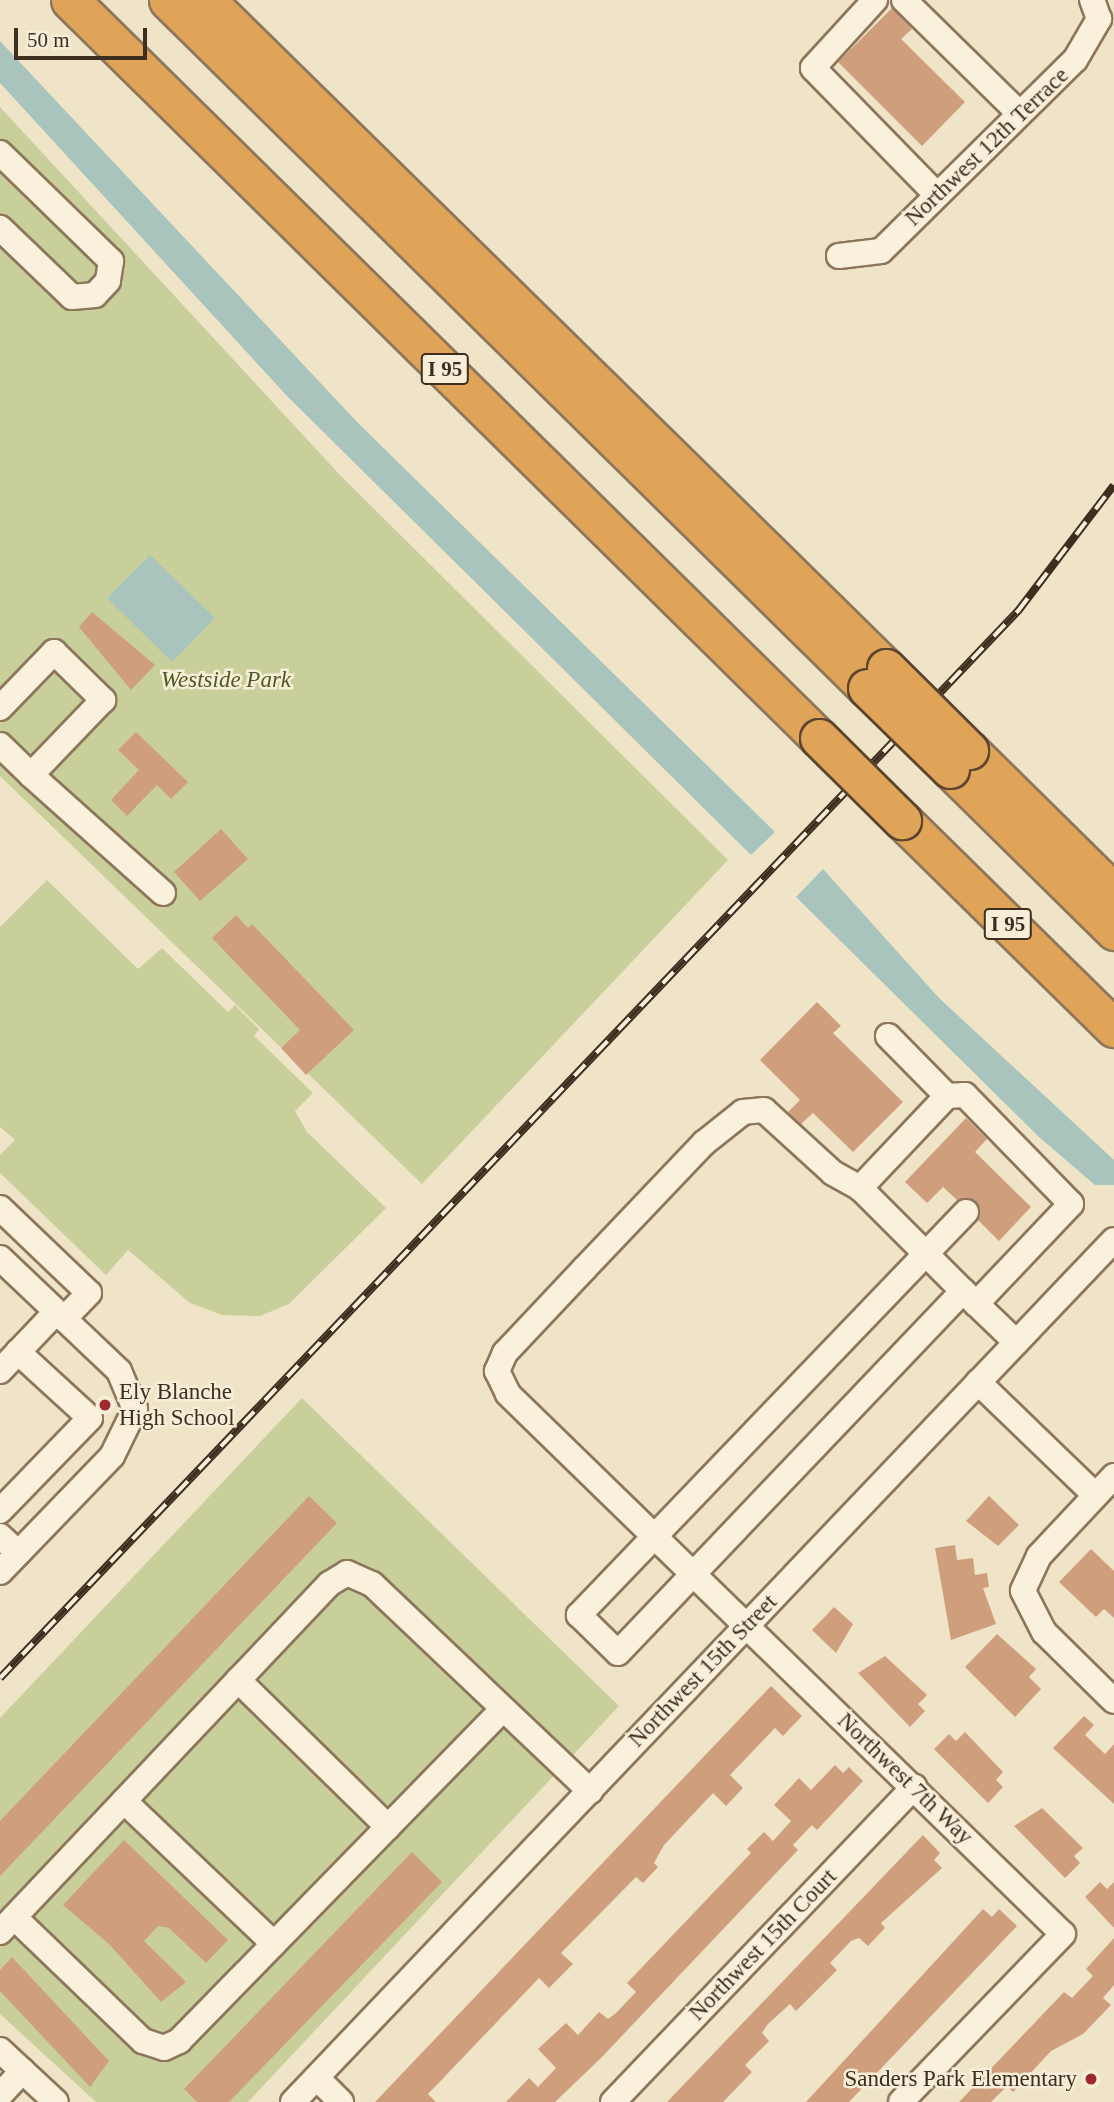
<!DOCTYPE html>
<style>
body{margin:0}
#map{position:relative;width:1114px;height:2102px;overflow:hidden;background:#f0e4c8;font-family:Georgia,serif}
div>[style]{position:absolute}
.green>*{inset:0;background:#c9cf9b}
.water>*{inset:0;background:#a9c4bc}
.building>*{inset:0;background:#cf9f7d}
.roads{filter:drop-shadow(2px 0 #8d765c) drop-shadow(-2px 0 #8d765c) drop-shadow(0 2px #8d765c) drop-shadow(0 -2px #8d765c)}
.minor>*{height:24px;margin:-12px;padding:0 12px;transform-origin:12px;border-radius:12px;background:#faf1dc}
.highway>*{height:37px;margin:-18.5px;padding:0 18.5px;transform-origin:18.5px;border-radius:18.5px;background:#e0a458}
.rail>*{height:8px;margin-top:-4px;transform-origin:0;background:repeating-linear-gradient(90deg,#f7eed8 0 16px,#3d2e20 0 32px);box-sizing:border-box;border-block:2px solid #3d2e20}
.bridges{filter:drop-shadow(2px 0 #5b4430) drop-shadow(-2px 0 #5b4430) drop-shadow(0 2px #5b4430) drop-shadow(0 -2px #5b4430)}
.highway-bridge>*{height:37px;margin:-18.5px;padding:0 18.5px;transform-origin:18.5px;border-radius:18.5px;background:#e0a458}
.dots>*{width:19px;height:19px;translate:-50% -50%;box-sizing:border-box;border:4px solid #f7eed8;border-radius:50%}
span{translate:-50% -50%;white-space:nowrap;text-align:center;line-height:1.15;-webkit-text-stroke:5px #f7eed8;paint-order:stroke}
.shield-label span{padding:2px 5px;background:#f7eed8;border:2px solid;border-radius:5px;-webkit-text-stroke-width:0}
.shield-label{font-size:21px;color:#3d2e20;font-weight:700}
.street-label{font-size:23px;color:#3d2e20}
.park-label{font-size:23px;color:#4d5a26;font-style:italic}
.poi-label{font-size:23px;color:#3d2e20}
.left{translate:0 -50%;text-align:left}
.right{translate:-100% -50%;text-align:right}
.scale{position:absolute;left:14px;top:28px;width:133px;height:32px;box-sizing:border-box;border:4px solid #3d2e20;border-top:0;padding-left:9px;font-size:21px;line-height:24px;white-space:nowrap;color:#3d2e20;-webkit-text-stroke:5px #f7eed8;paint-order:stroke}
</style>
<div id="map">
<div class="green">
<i style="clip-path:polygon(0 107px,340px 475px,728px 860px,422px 1184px,0 776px)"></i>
<i style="clip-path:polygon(47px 880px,138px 969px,162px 948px,228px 1012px,235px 1005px,259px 1029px,254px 1036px,313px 1093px,295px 1111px,307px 1132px,386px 1208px,289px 1304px,260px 1316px,222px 1315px,190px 1303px,128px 1250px,106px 1275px,0 1173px,0 1155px,15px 1140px,0 1127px,0 927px)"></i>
<i style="clip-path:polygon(302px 1398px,619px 1706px,248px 2102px,96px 2102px,0 2014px,0 1718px)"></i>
</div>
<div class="water">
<i style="clip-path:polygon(0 41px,358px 423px,775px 832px,751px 855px,287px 396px,0 83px)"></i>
<i style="clip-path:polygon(150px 555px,215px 618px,172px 662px,107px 598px)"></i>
<i style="clip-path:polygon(823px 869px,939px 998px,1114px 1160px,1114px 1185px,1095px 1185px,1039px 1137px,796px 897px)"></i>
</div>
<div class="building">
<i style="clip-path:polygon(892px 8px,912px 29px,901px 39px,965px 102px,922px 146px,838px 62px)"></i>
<i style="clip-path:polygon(92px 612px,155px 665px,131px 690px,79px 627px)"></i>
<i style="clip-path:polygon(136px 732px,188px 782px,171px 799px,157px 785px,127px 816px,111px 800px,139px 770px,118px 750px)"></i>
<i style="clip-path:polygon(221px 829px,248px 859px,200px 901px,174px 872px)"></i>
<i style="clip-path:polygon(236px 915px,248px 928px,252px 924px,354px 1030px,306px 1075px,281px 1048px,300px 1030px,212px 938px)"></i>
<i style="clip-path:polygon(817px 1002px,841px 1026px,833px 1033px,903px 1102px,853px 1152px,813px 1113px,801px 1124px,788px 1112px,800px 1100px,760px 1060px)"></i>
<i style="clip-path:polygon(966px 1118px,987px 1139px,975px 1152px,1031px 1207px,999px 1241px,978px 1220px,976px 1201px,957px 1200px,943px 1187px,927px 1203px,905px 1182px)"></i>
<i style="clip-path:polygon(309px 1496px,337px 1523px,0 1876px,0 1821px)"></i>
<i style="clip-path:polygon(989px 1496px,1019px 1525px,998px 1546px,966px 1521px)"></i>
<i style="clip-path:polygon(955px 1545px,957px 1560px,973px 1558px,975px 1575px,987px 1573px,989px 1587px,983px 1588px,996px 1624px,951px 1640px,935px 1548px)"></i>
<i style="clip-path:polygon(1091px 1549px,1114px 1571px,1114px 1618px,1104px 1609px,1096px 1617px,1059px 1582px)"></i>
<i style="clip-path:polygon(834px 1607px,853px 1624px,836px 1653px,812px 1630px)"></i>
<i style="clip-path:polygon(997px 1634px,1036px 1669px,1029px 1677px,1041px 1689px,1015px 1717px,965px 1667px)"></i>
<i style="clip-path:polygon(885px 1656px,927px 1695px,918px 1704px,925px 1711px,910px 1727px,858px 1673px)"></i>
<i style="clip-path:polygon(771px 1686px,802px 1716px,783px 1736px,775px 1728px,730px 1775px,743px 1788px,726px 1806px,713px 1793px,664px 1845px,654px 1863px,658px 1867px,643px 1883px,636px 1877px,561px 1953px,573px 1964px,549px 1988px,539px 1978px,428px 2094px,436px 2102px,375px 2102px)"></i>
<i style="clip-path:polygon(1084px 1716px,1094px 1725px,1085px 1735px,1105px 1754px,1114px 1744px,1114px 1804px,1053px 1748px)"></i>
<i style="clip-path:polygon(965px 1732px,1003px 1772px,996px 1780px,1003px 1787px,988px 1803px,934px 1749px,949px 1734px,956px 1741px)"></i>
<i style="clip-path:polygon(835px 1765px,843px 1773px,849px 1767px,863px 1781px,817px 1830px,812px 1825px,793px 1845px,798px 1850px,601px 2058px,555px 2102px,506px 2102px,529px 2078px,538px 2087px,556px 2068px,538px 2049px,566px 2023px,578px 2035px,599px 2012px,608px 2019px,616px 2013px,636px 1992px,627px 1983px,751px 1853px,747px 1849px,764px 1832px,773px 1841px,791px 1821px,774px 1805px,799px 1778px,811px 1790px)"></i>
<i style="clip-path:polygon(1042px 1808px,1083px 1848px,1074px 1856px,1080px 1863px,1065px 1878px,1014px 1826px)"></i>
<i style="clip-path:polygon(923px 1835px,940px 1853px,934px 1860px,942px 1868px,881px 1923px,885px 1928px,868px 1946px,859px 1938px,851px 1941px,830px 1963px,837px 1970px,796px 2011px,790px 2004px,767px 2025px,762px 2033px,769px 2041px,745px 2065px,752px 2072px,723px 2102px,667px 2102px)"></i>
<i style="clip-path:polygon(124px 1840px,228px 1940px,206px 1963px,169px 1928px,158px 1926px,144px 1941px,186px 1982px,161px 2002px,109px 1944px,63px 1905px)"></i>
<i style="clip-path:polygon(412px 1852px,442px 1882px,229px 2102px,197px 2102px,184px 2089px)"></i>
<i style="clip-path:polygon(1100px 1882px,1107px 1889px,1114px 1882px,1114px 1928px,1085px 1897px)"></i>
<i style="clip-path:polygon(983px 1909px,992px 1917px,999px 1909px,1017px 1926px,849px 2102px,806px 2102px)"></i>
<i style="clip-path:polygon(1114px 1938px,1114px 1985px,1103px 1998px,1111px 2005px,1083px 2034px,1051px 2051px,1013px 2092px,1007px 2086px,991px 2102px,959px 2102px,1064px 1992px,1072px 1998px,1093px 1976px,1086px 1969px)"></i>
<i style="clip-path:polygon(12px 1957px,109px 2061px,90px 2087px,0 1991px,0 1970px)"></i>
</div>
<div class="roads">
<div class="minor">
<i style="left:875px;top:0;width:92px;rotate:132.4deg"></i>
<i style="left:813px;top:68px;width:177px;rotate:45.7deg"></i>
<i style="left:904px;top:0;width:160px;rotate:44.5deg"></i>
<i style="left:0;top:153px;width:155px;rotate:44.2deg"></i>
<i style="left:111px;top:261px;width:20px;rotate:99deg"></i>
<i style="left:108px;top:281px;width:19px;rotate:133deg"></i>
<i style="left:95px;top:295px;width:23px;rotate:175deg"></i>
<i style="left:72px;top:297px;width:100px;rotate:-136.2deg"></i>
<i style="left:839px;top:256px;width:42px;rotate:-6.8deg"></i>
<i style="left:881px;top:251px;width:272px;rotate:-44.6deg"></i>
<i style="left:1075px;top:60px;width:48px;rotate:-59.7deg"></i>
<i style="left:1099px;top:19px;width:20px;rotate:-110deg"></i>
<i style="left:0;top:708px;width:78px;rotate:-46deg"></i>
<i style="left:54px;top:652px;width:69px;rotate:44.4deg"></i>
<i style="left:103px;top:700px;width:104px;rotate:133.8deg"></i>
<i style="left:31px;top:775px;width:43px;rotate:-135.9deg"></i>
<i style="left:31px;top:775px;width:177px;rotate:41.8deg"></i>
<i style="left:888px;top:1036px;width:84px;rotate:45.5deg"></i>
<i style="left:947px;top:1096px;width:127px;rotate:133.4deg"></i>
<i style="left:860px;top:1188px;width:146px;rotate:45deg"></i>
<i style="left:947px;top:1096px;width:18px;rotate:-3deg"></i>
<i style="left:965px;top:1095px;width:152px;rotate:45.8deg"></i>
<i style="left:1071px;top:1204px;width:138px;rotate:133.5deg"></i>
<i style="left:860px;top:1188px;width:31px;rotate:-151deg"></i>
<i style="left:833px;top:1173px;width:93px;rotate:-137.6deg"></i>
<i style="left:764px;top:1110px;width:21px;rotate:175deg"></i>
<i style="left:743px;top:1112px;width:50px;rotate:141.5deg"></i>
<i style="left:704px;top:1143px;width:173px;rotate:133.6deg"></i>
<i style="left:585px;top:1268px;width:117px;rotate:133.3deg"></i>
<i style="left:505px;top:1353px;width:20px;rotate:114deg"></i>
<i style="left:497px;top:1371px;width:25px;rotate:64deg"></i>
<i style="left:508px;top:1394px;width:774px;rotate:44.22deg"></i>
<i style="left:1063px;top:1934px;width:233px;rotate:134deg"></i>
<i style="left:0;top:1208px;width:123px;rotate:43.7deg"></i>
<i style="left:89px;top:1293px;width:36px;rotate:134deg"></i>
<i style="left:966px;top:1212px;width:559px;rotate:133.84deg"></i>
<i style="left:579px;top:1615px;width:54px;rotate:44.3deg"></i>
<i style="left:618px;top:1653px;width:500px;rotate:-46.38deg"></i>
<i style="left:963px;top:1291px;width:74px;rotate:43.9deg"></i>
<i style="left:0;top:1258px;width:164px;rotate:43.5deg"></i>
<i style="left:119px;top:1371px;width:41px;rotate:67.2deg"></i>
<i style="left:135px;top:1409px;width:52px;rotate:116.1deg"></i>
<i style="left:112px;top:1456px;width:161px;rotate:134deg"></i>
<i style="left:0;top:1371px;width:81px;rotate:-46.5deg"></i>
<i style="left:978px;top:1382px;width:163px;rotate:44deg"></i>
<i style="left:1114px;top:1476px;width:110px;rotate:133.2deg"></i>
<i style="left:1039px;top:1556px;width:38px;rotate:115deg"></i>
<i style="left:1023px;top:1591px;width:46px;rotate:62.9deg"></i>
<i style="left:1044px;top:1632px;width:98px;rotate:44.6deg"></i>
<i style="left:0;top:1511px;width:129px;rotate:-45.9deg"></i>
<i style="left:90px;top:1418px;width:98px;rotate:-137.5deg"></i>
<i style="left:0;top:1536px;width:25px;rotate:43deg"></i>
<i style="left:238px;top:1680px;width:210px;rotate:44.4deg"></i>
<i style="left:124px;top:1801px;width:207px;rotate:43.6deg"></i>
<i style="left:14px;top:1917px;width:179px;rotate:43.9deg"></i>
<i style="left:143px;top:2041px;width:22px;rotate:18deg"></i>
<i style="left:164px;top:2048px;width:17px;rotate:-25deg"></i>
<i style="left:179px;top:2041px;width:464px;rotate:-45.7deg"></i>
<i style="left:0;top:1932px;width:479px;rotate:-46.6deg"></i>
<i style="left:329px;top:1584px;width:21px;rotate:-31deg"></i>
<i style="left:347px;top:1573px;width:27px;rotate:24deg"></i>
<i style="left:372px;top:1584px;width:301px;rotate:43.5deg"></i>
<i style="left:0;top:2050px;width:76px;rotate:42.9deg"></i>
<i style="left:317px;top:2078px;width:34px;rotate:45deg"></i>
<i style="left:0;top:2095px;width:33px;rotate:-47deg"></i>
<i style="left:293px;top:2102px;width:1190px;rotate:-46.4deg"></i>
<i style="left:613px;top:2102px;width:436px;rotate:-46.3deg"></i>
</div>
<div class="highway">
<i style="left:70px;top:0;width:1051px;rotate:44.58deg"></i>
<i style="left:168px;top:0;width:981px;rotate:44.55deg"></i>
<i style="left:206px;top:0;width:953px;rotate:44.49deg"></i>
<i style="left:969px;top:750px;width:204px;rotate:44.6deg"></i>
<i style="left:950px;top:769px;width:231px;rotate:44.6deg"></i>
<i style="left:902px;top:820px;width:297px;rotate:44.5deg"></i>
</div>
</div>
<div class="rail">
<i style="left:0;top:1678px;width:1475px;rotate:-46.35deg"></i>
<i style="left:1018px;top:611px;width:158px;rotate:-52.7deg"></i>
</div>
<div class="bridges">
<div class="highway-bridge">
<i style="left:886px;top:668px;width:117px;rotate:44.7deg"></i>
<i style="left:867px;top:688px;width:116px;rotate:44.3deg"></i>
<i style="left:819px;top:738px;width:117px;rotate:44.7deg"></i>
</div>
</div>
<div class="dots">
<i style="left:105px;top:1405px;background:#9e2a2b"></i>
<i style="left:1091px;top:2079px;background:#9e2a2b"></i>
</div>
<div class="shield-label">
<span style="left:445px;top:369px">I 95</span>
<span style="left:1008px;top:924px">I 95</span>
</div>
<div class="street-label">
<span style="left:987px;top:147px;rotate:-44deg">Northwest 12th Terrace</span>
<span style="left:703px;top:1671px;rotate:-46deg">Northwest 15th Street</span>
<span style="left:905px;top:1779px;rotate:44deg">Northwest 7th Way</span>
<span style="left:763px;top:1945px;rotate:-46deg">Northwest 15th Court</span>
</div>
<div class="park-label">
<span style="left:226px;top:680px">Westside Park</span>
</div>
<div class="poi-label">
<span class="left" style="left:119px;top:1405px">Ely Blanche<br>High School</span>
<span class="right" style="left:1077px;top:2079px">Sanders Park Elementary</span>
</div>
<div class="scale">50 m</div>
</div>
